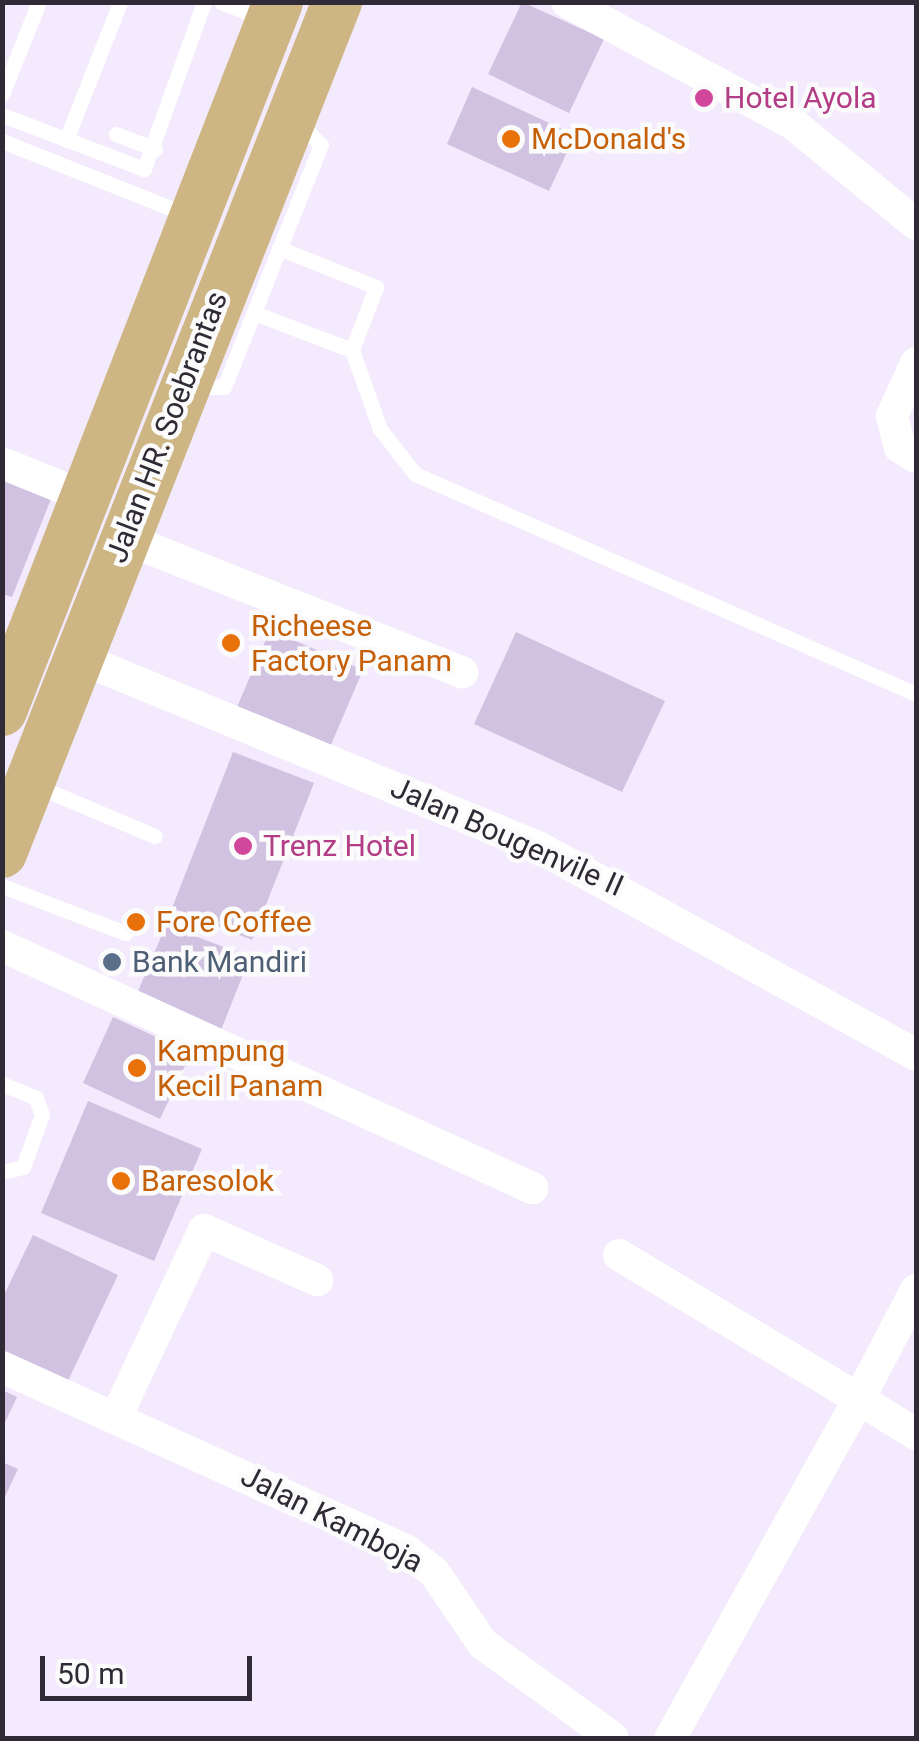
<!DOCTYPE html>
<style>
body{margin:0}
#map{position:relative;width:919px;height:1741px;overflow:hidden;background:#f3eafd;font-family:Roboto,sans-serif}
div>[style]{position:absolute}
.building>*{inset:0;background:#d1c2e1}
.service>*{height:15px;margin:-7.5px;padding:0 7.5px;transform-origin:7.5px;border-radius:7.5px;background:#fff}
.minor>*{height:32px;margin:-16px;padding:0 16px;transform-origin:16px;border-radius:16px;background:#fff}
.primary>*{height:50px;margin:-25px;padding:0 25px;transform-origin:25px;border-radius:25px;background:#cdb683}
.dots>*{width:28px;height:28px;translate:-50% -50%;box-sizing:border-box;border:5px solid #fbfbfb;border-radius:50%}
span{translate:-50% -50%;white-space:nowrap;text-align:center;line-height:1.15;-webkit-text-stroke:9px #fbfbfb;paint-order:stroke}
.hotel-label{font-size:30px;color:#b23c85}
.left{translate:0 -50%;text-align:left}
.food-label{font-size:30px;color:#c56008}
.street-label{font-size:30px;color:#302a36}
.service-label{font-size:30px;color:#4e5e75}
.frame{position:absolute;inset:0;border:5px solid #302a36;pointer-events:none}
.scale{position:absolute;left:40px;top:1656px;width:212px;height:45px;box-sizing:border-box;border:5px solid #302a36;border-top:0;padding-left:12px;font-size:30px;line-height:35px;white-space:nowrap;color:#302a36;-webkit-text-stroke:8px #fbfbfb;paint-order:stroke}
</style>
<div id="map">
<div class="building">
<i style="clip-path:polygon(522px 2px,604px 39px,569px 113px,488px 74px)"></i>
<i style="clip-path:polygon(472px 87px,575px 135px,549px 191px,447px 144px)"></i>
<i style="clip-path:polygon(2px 479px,51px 499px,12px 597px,2px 594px)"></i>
<i style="clip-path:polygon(270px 630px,363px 670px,330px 747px,237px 707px)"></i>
<i style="clip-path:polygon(516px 632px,665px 701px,622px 792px,474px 724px)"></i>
<i style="clip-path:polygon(233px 752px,314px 783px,252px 940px,172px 908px)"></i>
<i style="clip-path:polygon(166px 925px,250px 957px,221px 1030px,136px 996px)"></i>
<i style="clip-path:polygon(113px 1017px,191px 1053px,160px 1119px,83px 1083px)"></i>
<i style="clip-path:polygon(88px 1101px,202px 1149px,154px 1261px,41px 1213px)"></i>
<i style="clip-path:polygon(33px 1235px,118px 1275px,68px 1381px,2px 1351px,2px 1299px)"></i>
<i style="clip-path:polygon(2px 1390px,17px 1397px,2px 1429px)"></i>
<i style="clip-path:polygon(2px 1462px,18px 1469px,2px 1503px)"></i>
</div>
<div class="service">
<i style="left:221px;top:2px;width:46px;rotate:21.6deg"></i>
<i style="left:2px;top:94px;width:99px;rotate:-68.1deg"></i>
<i style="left:2px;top:115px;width:152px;rotate:20.8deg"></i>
<i style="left:144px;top:169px;width:177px;rotate:-70.2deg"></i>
<i style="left:116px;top:134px;width:42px;rotate:21deg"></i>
<i style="left:66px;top:140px;width:148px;rotate:-68.6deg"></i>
<i style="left:2px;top:141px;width:200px;rotate:21.7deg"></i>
<i style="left:279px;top:248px;width:105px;rotate:21.9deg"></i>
<i style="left:376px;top:287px;width:67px;rotate:110.9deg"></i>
<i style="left:352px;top:350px;width:84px;rotate:70.5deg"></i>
<i style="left:380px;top:429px;width:57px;rotate:52.1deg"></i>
<i style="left:415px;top:474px;width:547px;rotate:23.71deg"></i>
<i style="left:254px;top:313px;width:105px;rotate:20.7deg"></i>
<i style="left:194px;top:387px;width:30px"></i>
<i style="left:224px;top:387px;width:261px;rotate:-68.2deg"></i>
<i style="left:321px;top:145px;width:33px;rotate:-135deg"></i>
<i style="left:34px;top:785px;width:131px;rotate:22.9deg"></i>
<i style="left:2px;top:886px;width:132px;rotate:20.9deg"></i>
<i style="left:2px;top:1084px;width:37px;rotate:22deg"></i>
<i style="left:36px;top:1098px;width:18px;rotate:71deg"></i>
<i style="left:42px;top:1115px;width:55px;rotate:110.1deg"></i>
<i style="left:23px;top:1167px;width:22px;rotate:167deg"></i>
</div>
<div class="minor">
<i style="left:567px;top:2px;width:255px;rotate:28.3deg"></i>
<i style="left:792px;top:123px;width:160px;rotate:39.2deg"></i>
<i style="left:916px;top:363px;width:58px;rotate:114.4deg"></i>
<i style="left:892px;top:416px;width:32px;rotate:76deg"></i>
<i style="left:900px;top:447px;width:19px;rotate:32deg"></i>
<i style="left:2px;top:463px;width:87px;rotate:22.2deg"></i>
<i style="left:123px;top:538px;width:365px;rotate:21.6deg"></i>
<i style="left:79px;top:658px;width:496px;rotate:22.4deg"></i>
<i style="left:538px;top:847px;width:431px;rotate:28.8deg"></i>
<i style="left:2px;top:946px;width:583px;rotate:24.54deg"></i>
<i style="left:619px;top:1255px;width:280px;rotate:31deg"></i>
<i style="left:859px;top:1399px;width:388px;rotate:119.1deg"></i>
<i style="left:916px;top:1290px;width:123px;rotate:117.6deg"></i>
<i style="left:859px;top:1399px;width:67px;rotate:31.6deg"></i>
<i style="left:2px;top:1367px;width:445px;rotate:24.4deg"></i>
<i style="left:407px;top:1551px;width:34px;rotate:38deg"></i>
<i style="left:434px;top:1572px;width:87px;rotate:55.8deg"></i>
<i style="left:483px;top:1644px;width:160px;rotate:35.9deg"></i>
<i style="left:117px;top:1415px;width:204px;rotate:-64.8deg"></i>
<i style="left:204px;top:1230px;width:124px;rotate:23.9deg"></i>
</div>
<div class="primary">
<i style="left:2px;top:711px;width:761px;rotate:-68.73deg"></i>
<i style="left:2px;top:853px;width:915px;rotate:-68.51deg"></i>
</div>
<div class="dots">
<i style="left:704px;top:98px;background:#d1479c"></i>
<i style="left:511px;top:139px;background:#e8710a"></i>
<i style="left:231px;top:643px;background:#e8710a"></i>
<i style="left:243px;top:846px;background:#d1479c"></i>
<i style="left:136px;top:922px;background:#e8710a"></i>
<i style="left:112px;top:962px;background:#5c6f8a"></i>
<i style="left:137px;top:1068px;background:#e8710a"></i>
<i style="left:121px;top:1181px;background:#e8710a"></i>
</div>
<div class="hotel-label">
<span class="left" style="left:724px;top:98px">Hotel Ayola</span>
<span class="left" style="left:263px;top:846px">Trenz Hotel</span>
</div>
<div class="food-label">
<span class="left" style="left:531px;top:139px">McDonald's</span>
<span class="left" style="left:251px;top:643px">Richeese<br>Factory Panam</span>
<span class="left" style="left:156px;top:922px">Fore Coffee</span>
<span class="left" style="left:157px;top:1068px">Kampung<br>Kecil Panam</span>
<span class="left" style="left:141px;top:1181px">Baresolok</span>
</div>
<div class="street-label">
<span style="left:167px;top:427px;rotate:-69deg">Jalan HR. Soebrantas</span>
<span style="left:507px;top:837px;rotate:24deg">Jalan Bougenvile II</span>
<span style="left:332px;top:1519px;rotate:27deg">Jalan Kamboja</span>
</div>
<div class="service-label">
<span class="left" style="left:132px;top:962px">Bank Mandiri</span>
</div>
<div class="frame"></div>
<div class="scale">50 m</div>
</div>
